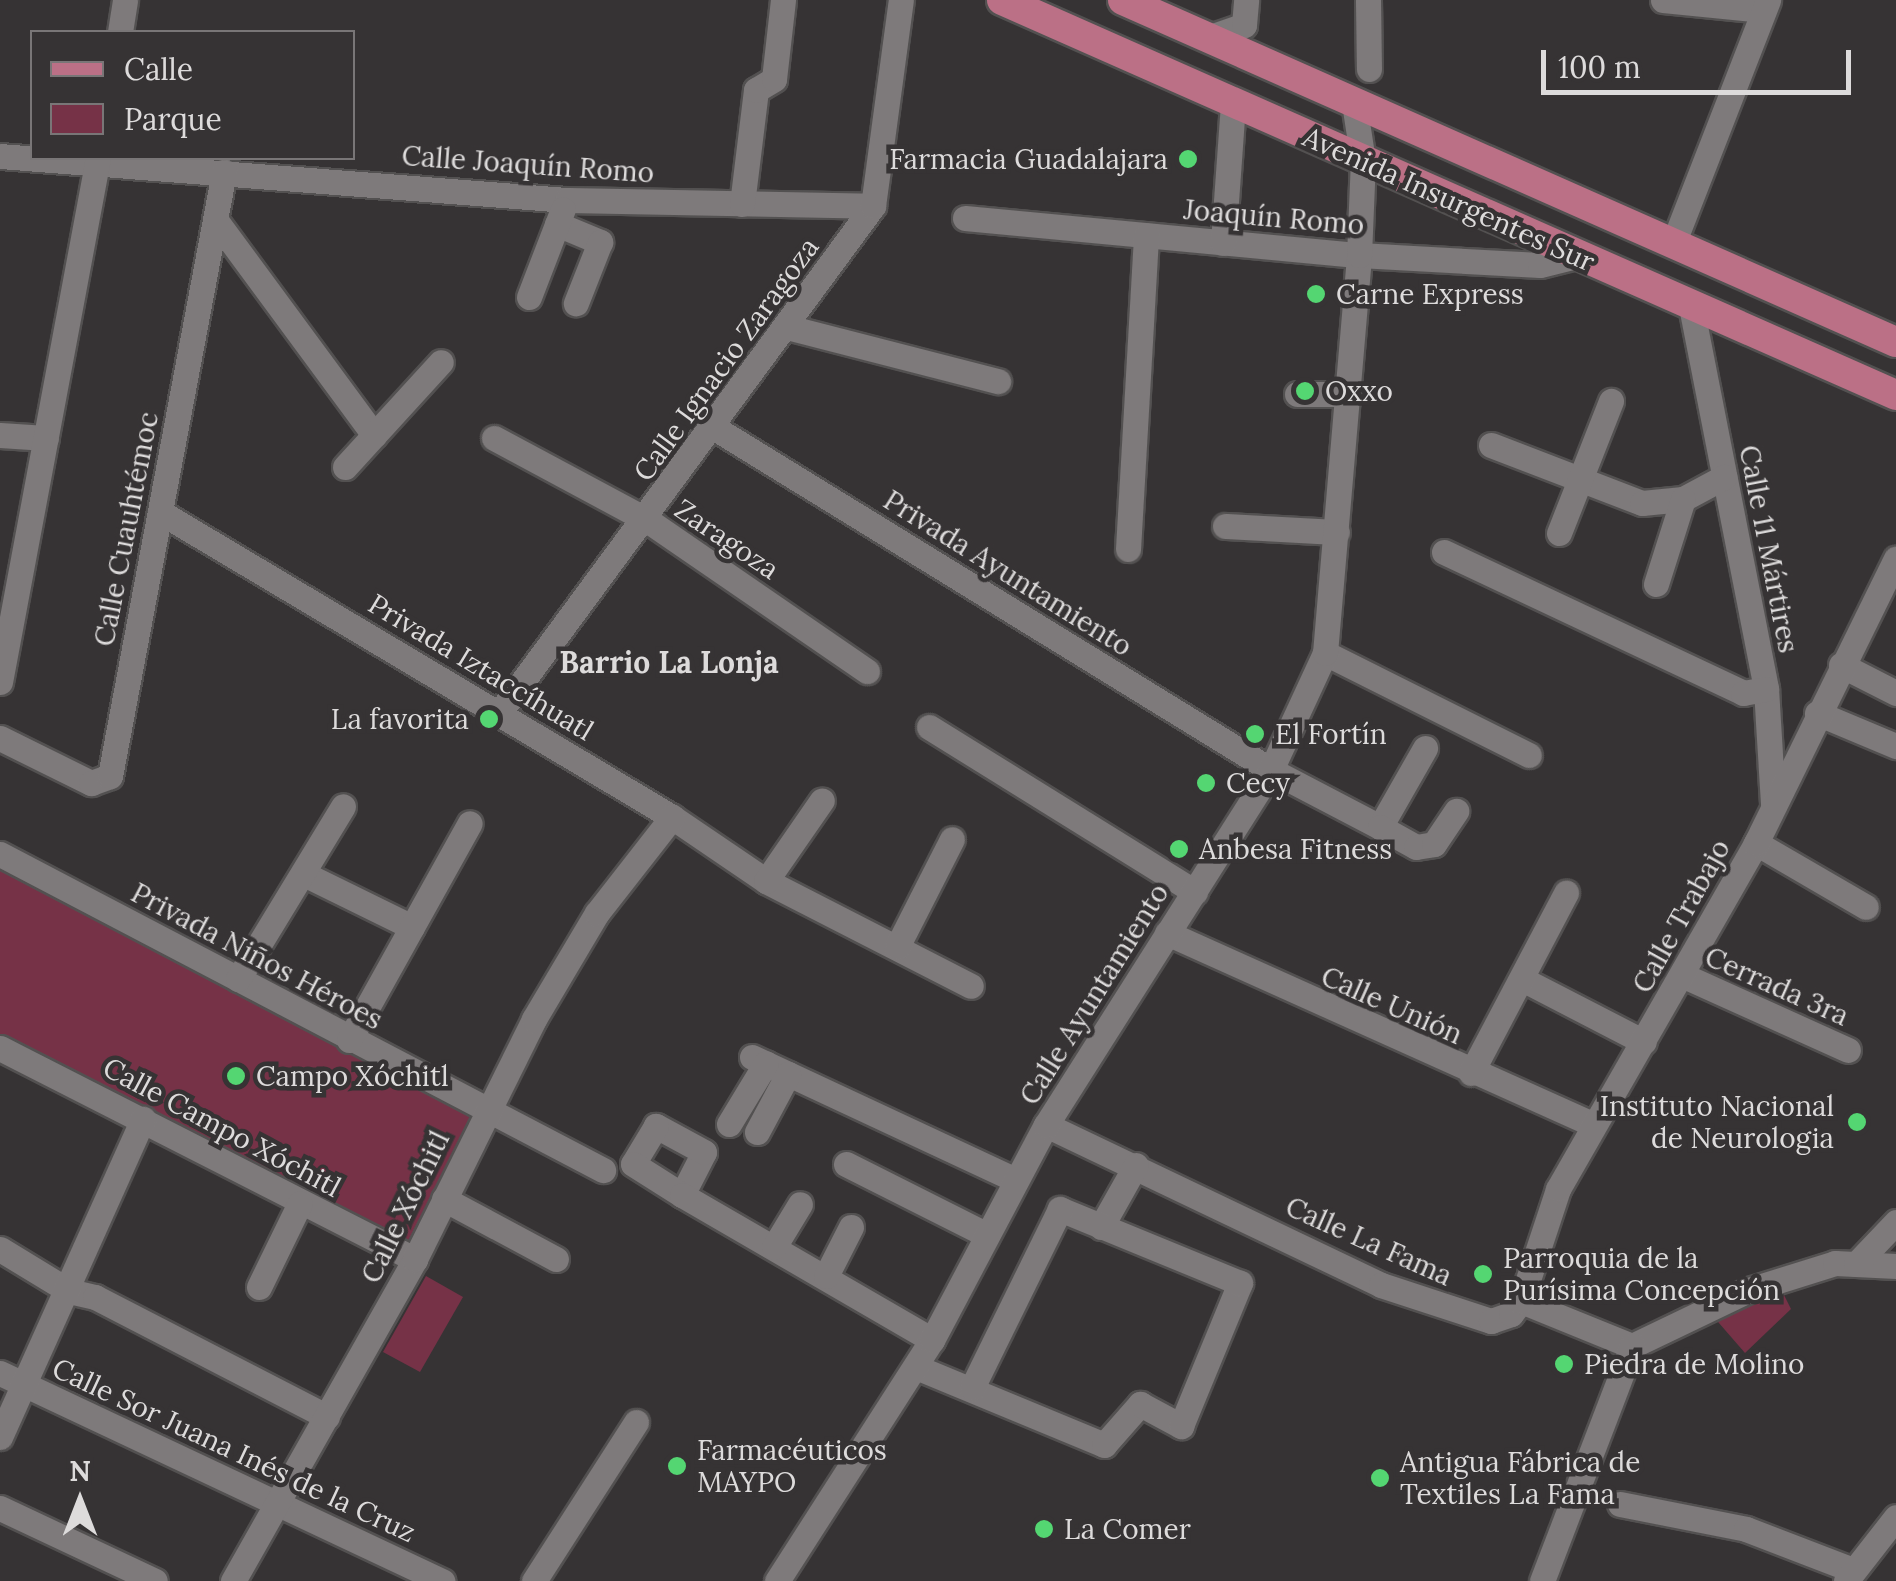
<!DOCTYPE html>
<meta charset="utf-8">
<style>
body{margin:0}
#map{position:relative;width:1896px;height:1581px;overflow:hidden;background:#363334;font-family:Lora,serif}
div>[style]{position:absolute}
.green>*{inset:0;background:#763247}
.roads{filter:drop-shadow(2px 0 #535151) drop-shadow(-2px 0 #535151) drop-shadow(0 2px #535151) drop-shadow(0 -2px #535151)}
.minor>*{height:25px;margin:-12.5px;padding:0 12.5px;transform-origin:12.5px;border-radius:12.5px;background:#7e7a7b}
.major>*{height:30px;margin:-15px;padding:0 15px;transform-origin:15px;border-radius:15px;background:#bb7086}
.dots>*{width:28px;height:28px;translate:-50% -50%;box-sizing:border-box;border:5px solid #363334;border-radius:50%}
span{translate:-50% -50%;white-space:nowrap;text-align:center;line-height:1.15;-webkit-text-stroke:9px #363334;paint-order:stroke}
.poi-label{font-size:28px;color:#dddbdb}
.right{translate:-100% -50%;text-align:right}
.left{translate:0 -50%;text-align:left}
.street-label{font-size:28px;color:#dddbdb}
.neighbourhood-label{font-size:30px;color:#dddbdb;font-weight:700}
.legend{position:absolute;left:30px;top:30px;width:325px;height:130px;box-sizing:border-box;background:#363334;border:2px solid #797677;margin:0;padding:12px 18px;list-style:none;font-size:30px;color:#dddbdb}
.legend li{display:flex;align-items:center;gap:20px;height:50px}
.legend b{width:50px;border:2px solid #797677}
.north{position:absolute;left:30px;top:1451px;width:100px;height:100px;-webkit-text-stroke:8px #363334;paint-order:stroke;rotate:0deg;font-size:28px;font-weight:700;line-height:40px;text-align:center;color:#dddbdb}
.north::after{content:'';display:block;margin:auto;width:35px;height:45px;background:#dddbdb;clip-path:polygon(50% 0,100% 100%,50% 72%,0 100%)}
.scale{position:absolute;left:1541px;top:50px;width:310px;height:45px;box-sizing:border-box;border:5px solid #dddbdb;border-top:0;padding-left:12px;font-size:30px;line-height:35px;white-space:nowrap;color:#dddbdb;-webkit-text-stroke:8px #363334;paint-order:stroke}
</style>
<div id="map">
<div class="green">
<i style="clip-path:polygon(0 866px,471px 1116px,405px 1248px,0 1036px)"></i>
<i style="clip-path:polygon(426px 1276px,463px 1297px,420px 1372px,383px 1352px)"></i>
<i style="clip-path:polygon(1780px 1287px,1791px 1309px,1745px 1353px,1712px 1315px)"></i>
</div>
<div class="roads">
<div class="minor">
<i style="left:1368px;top:0;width:69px;rotate:89.2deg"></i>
<i style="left:1663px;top:0;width:101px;rotate:5.7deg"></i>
<i style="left:120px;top:32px;width:32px;rotate:-81deg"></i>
<i style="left:1207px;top:38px;width:39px;rotate:-19deg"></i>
<i style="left:1244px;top:25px;width:25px;rotate:-85deg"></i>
<i style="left:0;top:156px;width:569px;rotate:4.44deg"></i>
<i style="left:567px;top:200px;width:306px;rotate:1.1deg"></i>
<i style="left:742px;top:204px;width:115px;rotate:-83deg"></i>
<i style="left:756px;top:90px;width:21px;rotate:-31deg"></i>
<i style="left:774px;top:79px;width:80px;rotate:-83.5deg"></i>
<i style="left:965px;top:218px;width:396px;rotate:5.4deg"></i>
<i style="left:1359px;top:255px;width:181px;rotate:3.2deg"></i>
<i style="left:1540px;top:265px;width:38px;rotate:-14deg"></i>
<i style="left:217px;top:222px;width:265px;rotate:53.6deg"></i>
<i style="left:557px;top:224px;width:47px;rotate:22.7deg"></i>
<i style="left:600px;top:242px;width:66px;rotate:111.5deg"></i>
<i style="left:1223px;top:243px;width:140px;rotate:-85.9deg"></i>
<i style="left:1673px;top:244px;width:262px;rotate:-68.7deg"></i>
<i style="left:529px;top:297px;width:94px;rotate:-68.9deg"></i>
<i style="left:1691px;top:306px;width:390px;rotate:78.9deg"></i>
<i style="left:1766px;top:689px;width:115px;rotate:86.5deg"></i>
<i style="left:787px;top:327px;width:218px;rotate:14.4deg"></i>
<i style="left:1297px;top:394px;width:47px"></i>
<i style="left:713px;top:427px;width:655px;rotate:31.58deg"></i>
<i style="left:1271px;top:770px;width:123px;rotate:27.6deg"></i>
<i style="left:1380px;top:827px;width:91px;rotate:-60.3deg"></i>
<i style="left:0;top:435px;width:46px;rotate:3.7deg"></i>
<i style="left:494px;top:438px;width:174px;rotate:28.2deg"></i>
<i style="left:647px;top:520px;width:267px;rotate:34.5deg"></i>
<i style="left:1491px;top:445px;width:162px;rotate:21deg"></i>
<i style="left:1642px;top:503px;width:41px;rotate:-5.6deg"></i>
<i style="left:1683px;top:499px;width:47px;rotate:-28.2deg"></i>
<i style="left:345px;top:467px;width:142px;rotate:-47.6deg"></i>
<i style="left:160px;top:512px;width:596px;rotate:30.78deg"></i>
<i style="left:672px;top:817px;width:114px;rotate:34.2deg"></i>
<i style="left:766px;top:881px;width:230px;rotate:27.1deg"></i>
<i style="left:1225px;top:526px;width:112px;rotate:3.1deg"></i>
<i style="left:1559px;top:533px;width:142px;rotate:-68.5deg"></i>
<i style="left:1128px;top:549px;width:314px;rotate:-86.7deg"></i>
<i style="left:1444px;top:552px;width:331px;rotate:25.2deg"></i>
<i style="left:1743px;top:693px;width:23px;rotate:-10deg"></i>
<i style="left:1656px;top:584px;width:89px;rotate:-72.4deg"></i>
<i style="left:1325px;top:653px;width:228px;rotate:26.6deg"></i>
<i style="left:1841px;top:665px;width:62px;rotate:27deg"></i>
<i style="left:0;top:682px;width:533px;rotate:-79.41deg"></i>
<i style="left:500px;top:712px;width:629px;rotate:-53.6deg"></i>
<i style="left:873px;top:206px;width:208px;rotate:-82.3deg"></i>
<i style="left:1817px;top:713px;width:86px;rotate:22.7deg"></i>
<i style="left:929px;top:727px;width:313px;rotate:31.8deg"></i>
<i style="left:0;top:738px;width:102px;rotate:26.3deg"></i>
<i style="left:91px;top:783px;width:20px;rotate:-20deg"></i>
<i style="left:110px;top:776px;width:615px;rotate:-79.31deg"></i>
<i style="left:1380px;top:827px;width:41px;rotate:29.1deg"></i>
<i style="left:1416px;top:847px;width:18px;rotate:-9deg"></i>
<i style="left:1434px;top:844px;width:40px;rotate:-56deg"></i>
<i style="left:1756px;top:843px;width:127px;rotate:30.2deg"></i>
<i style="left:0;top:854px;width:681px;rotate:27.66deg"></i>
<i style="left:306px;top:875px;width:118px;rotate:26.1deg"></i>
<i style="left:766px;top:881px;width:98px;rotate:-55.3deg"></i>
<i style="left:1167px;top:933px;width:468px;rotate:24.2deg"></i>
<i style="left:897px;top:947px;width:121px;rotate:-63deg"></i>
<i style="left:1682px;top:975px;width:182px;rotate:24.3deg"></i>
<i style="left:238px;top:979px;width:202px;rotate:-58.7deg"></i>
<i style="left:1522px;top:979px;width:137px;rotate:27.3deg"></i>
<i style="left:349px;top:1040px;width:248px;rotate:-60.9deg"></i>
<i style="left:0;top:1048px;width:466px;rotate:27deg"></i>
<i style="left:752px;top:1057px;width:291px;rotate:25deg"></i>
<i style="left:1471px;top:1073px;width:204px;rotate:-62.2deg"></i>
<i style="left:729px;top:1124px;width:71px;rotate:-58.8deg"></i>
<i style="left:1046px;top:1125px;width:371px;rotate:25.5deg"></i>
<i style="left:1381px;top:1285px;width:116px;rotate:18.1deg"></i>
<i style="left:1491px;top:1321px;width:21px;rotate:-19deg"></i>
<i style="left:1511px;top:1314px;width:16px;rotate:-52deg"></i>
<i style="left:1521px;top:1301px;width:120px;rotate:22.1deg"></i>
<i style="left:1632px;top:1346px;width:130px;rotate:-25.6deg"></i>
<i style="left:1749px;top:1290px;width:90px;rotate:-17.4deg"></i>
<i style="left:1835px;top:1263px;width:61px;rotate:2.8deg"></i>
<i style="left:757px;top:1132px;width:66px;rotate:-61.9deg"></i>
<i style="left:846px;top:1164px;width:158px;rotate:26.7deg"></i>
<i style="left:682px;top:1195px;width:48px;rotate:-62.9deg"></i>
<i style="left:704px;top:1152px;width:55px;rotate:-151.6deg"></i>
<i style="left:656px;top:1126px;width:44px;rotate:121.2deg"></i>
<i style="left:633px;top:1164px;width:58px;rotate:32.3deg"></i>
<i style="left:682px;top:1195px;width:289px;rotate:30.1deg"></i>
<i style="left:444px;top:1199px;width:127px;rotate:28.2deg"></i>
<i style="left:1101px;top:1227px;width:71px;rotate:-60.6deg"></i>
<i style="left:774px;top:1247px;width:50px;rotate:-58.8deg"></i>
<i style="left:0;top:1249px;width:81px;rotate:31.3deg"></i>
<i style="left:69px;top:1291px;width:27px;rotate:13deg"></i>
<i style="left:95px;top:1297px;width:261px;rotate:27.3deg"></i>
<i style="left:1856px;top:1264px;width:58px;rotate:-46.4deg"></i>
<i style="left:826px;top:1276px;width:55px;rotate:-63deg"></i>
<i style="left:259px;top:1287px;width:93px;rotate:-64deg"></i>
<i style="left:1521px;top:1301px;width:118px;rotate:-71.7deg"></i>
<i style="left:1558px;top:1189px;width:399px;rotate:-60.2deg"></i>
<i style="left:1756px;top:843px;width:317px;rotate:-63.8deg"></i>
<i style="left:916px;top:1367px;width:204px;rotate:22.5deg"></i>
<i style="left:1104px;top:1445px;width:55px;rotate:-48.7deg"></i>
<i style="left:1140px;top:1404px;width:47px;rotate:28.2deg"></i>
<i style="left:1181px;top:1426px;width:155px;rotate:-67.6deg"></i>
<i style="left:1240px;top:1283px;width:195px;rotate:-157.7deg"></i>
<i style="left:1060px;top:1209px;width:199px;rotate:116.2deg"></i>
<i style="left:0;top:1373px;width:489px;rotate:25.2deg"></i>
<i style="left:0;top:1437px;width:349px;rotate:-65.8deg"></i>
<i style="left:1620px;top:1504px;width:128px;rotate:11.2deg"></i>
<i style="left:1746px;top:1529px;width:115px;rotate:21deg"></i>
<i style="left:0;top:1508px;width:171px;rotate:25.2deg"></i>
<i style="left:233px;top:1581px;width:370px;rotate:-60.5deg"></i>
<i style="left:415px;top:1259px;width:268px;rotate:-63.6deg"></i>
<i style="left:534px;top:1019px;width:123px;rotate:-59.3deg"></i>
<i style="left:597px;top:913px;width:122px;rotate:-52deg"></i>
<i style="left:534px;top:1581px;width:189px;rotate:-57.3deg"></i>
<i style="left:777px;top:1581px;width:287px;rotate:-57.3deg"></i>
<i style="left:932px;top:1340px;width:243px;rotate:-62.1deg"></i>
<i style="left:1046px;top:1125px;width:420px;rotate:-57.6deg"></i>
<i style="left:1271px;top:770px;width:129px;rotate:-65.2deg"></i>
<i style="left:1325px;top:653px;width:399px;rotate:-85.1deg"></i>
<i style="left:1359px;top:255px;width:94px;rotate:-87.6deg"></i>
<i style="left:1363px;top:161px;width:59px;rotate:-98.8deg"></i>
<i style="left:1542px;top:1581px;width:252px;rotate:-69deg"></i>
<i style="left:1846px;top:1581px;width:81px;rotate:-52deg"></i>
</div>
<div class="major">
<i style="left:1002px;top:0;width:977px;rotate:23.84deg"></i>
<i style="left:1123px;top:0;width:845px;rotate:23.87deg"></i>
</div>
</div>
<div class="dots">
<i style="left:1188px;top:159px;background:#54d672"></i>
<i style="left:1316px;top:294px;background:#54d672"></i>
<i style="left:1305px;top:391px;background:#54d672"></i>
<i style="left:489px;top:719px;background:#54d672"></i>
<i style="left:1255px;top:734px;background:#54d672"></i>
<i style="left:1206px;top:783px;background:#54d672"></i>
<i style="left:1179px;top:849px;background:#54d672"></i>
<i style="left:236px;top:1076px;background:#54d672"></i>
<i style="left:1857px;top:1122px;background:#54d672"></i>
<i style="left:1483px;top:1274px;background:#54d672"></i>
<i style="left:1564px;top:1364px;background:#54d672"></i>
<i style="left:677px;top:1466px;background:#54d672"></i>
<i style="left:1380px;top:1478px;background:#54d672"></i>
<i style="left:1044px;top:1529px;background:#54d672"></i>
</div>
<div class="poi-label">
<span class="right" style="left:1168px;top:159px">Farmacia Guadalajara</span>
<span class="left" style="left:1336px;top:294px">Carne Express</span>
<span class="left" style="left:1325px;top:391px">Oxxo</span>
<span class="right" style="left:469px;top:719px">La favorita</span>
<span class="left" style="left:1275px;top:734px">El Fortín</span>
<span class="left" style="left:1226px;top:783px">Cecy</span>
<span class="left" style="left:1199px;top:849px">Anbesa Fitness</span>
<span class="left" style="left:256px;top:1076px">Campo Xóchitl</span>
<span class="right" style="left:1834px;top:1122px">Instituto Nacional<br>de Neurologia</span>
<span class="left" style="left:1503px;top:1274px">Parroquia de la<br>Purísima Concepción</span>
<span class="left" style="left:1584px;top:1364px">Piedra de Molino</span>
<span class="left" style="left:697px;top:1466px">Farmacéuticos<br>MAYPO</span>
<span class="left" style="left:1400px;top:1478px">Antigua Fábrica de<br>Textiles La Fama</span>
<span class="left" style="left:1064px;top:1529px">La Comer</span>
</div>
<div class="street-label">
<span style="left:528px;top:164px;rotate:4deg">Calle Joaquín Romo</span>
<span style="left:1449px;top:199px;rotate:24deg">Avenida Insurgentes Sur</span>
<span style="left:1274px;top:217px;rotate:5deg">Joaquín Romo</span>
<span style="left:726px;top:359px;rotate:-54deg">Calle Ignacio Zaragoza</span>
<span style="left:126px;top:529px;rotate:-79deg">Calle Cuauhtémoc</span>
<span style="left:727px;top:539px;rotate:34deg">Zaragoza</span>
<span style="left:1769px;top:549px;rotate:79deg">Calle 11 Mártires</span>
<span style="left:1008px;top:573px;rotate:32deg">Privada Ayuntamiento</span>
<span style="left:481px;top:667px;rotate:31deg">Privada Iztaccíhuatl</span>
<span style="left:1681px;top:916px;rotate:-61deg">Calle Trabajo</span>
<span style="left:257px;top:956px;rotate:28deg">Privada Niños Héroes</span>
<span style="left:1777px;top:986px;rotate:24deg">Cerrada 3ra</span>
<span style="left:1094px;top:994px;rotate:-58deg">Calle Ayuntamiento</span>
<span style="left:1392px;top:1005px;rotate:24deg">Calle Unión</span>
<span style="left:222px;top:1127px;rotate:28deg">Calle Campo Xóchitl</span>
<span style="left:405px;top:1207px;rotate:-64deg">Calle Xóchitl</span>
<span style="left:1369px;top:1241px;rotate:24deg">Calle La Fama</span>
<span style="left:234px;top:1450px;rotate:25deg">Calle Sor Juana Inés de la Cruz</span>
</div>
<div class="neighbourhood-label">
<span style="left:669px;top:662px">Barrio La Lonja</span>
</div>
<ul class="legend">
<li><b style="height:12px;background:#bb7086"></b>Calle</li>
<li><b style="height:28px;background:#763247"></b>Parque</li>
</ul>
<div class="north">N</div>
<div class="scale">100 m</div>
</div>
